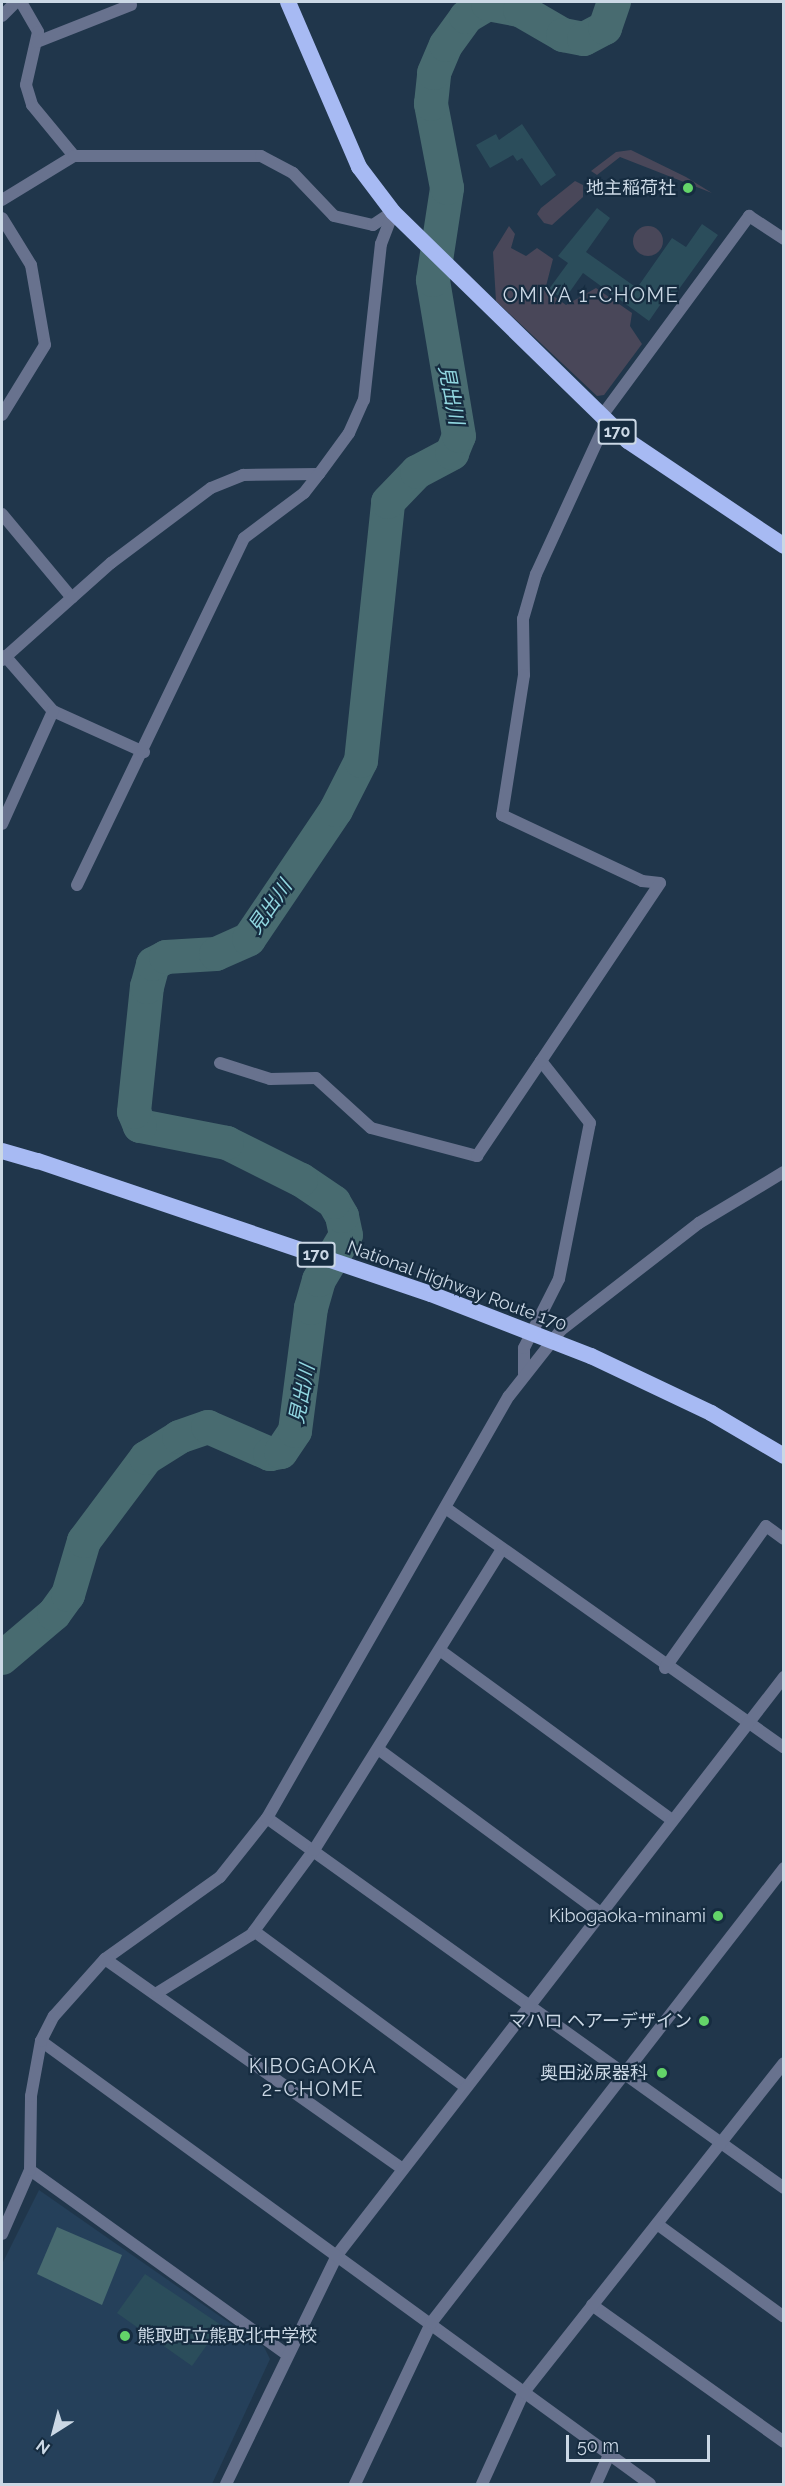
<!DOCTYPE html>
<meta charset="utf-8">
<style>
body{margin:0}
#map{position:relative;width:785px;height:2486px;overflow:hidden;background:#20364b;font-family:Raleway,"Noto Sans JP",sans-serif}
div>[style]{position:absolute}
.built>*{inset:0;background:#25405a}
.green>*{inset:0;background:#494759}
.round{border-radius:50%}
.water>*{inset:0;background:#486b70}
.river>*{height:34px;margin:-17px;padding:0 17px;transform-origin:17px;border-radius:17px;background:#486b70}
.building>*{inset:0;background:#2b4d5b}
.minor>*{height:12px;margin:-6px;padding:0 6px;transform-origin:6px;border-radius:6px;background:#68728e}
.tertiary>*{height:12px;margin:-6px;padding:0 6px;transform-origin:6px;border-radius:6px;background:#68728e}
.trunk>*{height:16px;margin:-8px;padding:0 8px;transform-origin:8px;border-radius:8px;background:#a7baf3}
.trunk-bridge>*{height:16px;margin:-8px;padding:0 8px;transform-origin:8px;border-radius:8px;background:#a7baf3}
.dots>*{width:16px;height:16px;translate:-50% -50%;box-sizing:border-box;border:3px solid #162c40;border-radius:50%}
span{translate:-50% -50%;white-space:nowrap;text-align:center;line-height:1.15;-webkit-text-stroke:4.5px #162c40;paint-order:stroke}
.shield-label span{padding:2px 4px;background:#162c40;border:2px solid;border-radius:4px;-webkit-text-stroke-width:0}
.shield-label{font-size:16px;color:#cbd8e5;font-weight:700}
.poi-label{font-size:18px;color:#cbd8e5}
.right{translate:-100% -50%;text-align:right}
.left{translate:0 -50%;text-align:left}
.street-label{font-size:18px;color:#cbd8e5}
.neighbourhood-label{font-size:20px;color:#cbd8e5;letter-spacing:1.5px}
.water-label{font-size:20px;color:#91d7e0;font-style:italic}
.frame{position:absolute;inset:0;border:3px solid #cbd8e5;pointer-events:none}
.north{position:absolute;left:24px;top:2402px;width:60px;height:60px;-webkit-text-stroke:4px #162c40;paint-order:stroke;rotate:216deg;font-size:16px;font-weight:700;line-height:24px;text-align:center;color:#cbd8e5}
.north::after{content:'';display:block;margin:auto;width:21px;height:27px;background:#cbd8e5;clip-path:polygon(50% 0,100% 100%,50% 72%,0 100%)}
.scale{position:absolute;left:566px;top:2435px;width:144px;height:27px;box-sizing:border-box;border:3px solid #cbd8e5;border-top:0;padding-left:8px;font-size:18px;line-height:21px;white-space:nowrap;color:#cbd8e5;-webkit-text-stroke:4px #162c40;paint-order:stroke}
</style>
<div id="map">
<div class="built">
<i style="clip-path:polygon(39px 2190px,264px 2347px,270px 2359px,212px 2484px,2px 2484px,2px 2264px)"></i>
</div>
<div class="green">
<i style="clip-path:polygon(631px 150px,686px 177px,712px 193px,620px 157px,597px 175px,591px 171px,616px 152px)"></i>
<i style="clip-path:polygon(575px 181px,583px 185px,583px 197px,552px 225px,544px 223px,537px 214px,541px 208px)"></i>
<i style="clip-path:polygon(509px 226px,515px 234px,511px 248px,526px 256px,537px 248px,553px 259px,545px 290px,566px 305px,596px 288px,632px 313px,630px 326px,642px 344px,604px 395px,597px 396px,496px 301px,493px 252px)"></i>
<i class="round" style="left:633px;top:226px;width:30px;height:30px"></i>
</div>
<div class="water">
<i style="clip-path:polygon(57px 2227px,122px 2255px,102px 2305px,37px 2274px)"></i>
</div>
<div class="river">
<i style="left:2px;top:1658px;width:68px;rotate:-40.2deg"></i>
<i style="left:54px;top:1614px;width:24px;rotate:-54deg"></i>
<i style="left:68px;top:1595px;width:56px;rotate:-73.5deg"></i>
<i style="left:84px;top:1541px;width:104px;rotate:-53.2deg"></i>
<i style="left:146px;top:1458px;width:39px;rotate:-32deg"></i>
<i style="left:179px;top:1437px;width:31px;rotate:-19deg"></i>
<i style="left:208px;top:1427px;width:68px;rotate:23.5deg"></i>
<i style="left:270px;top:1454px;width:11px;rotate:-10deg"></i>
<i style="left:281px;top:1452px;width:25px;rotate:-56deg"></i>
<i style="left:295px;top:1431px;width:124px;rotate:-82.6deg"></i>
<i style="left:311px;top:1308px;width:29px;rotate:-74deg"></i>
<i style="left:319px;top:1280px;width:52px;rotate:-59deg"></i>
<i style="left:346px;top:1235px;width:19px;rotate:-102deg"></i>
<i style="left:342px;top:1216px;width:16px;rotate:-120deg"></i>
<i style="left:334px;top:1202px;width:40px;rotate:-146deg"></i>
<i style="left:301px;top:1180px;width:83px;rotate:-153.4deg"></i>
<i style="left:227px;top:1143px;width:89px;rotate:-168.9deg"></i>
<i style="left:140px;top:1126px;width:15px;rotate:-113deg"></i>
<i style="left:134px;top:1112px;width:126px;rotate:-84.1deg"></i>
<i style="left:147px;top:987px;width:24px;rotate:-75deg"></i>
<i style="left:153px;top:964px;width:15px;rotate:-28deg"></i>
<i style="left:166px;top:957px;width:50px;rotate:-3.4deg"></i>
<i style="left:216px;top:954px;width:36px;rotate:-24deg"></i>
<i style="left:249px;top:939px;width:156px;rotate:-56deg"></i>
<i style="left:336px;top:810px;width:55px;rotate:-63deg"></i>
<i style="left:361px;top:761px;width:260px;rotate:-84deg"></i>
<i style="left:388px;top:502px;width:42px;rotate:-46deg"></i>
<i style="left:417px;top:472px;width:40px;rotate:-28deg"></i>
<i style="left:452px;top:453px;width:18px;rotate:-68deg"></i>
<i style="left:459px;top:436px;width:158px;rotate:-99.5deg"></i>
<i style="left:433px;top:280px;width:93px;rotate:-81.3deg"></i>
<i style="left:447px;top:188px;width:86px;rotate:-100.8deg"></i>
<i style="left:431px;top:104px;width:31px;rotate:-84deg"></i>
<i style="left:434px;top:73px;width:30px;rotate:-67deg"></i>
<i style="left:446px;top:45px;width:34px;rotate:-54deg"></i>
<i style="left:466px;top:17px;width:26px;rotate:-31deg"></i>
<i style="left:488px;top:4px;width:33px;rotate:11deg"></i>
<i style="left:520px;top:10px;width:50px;rotate:30.2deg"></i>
<i style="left:563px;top:35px;width:21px;rotate:11deg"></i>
<i style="left:584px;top:39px;width:24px;rotate:-28deg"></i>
<i style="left:605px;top:28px;width:28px;rotate:-71deg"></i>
</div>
<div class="building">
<i style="clip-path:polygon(522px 124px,556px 175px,541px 186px,522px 158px,517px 161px,513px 155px,490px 168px,476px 145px,496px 134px,499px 140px)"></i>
<i style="clip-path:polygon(597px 208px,610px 218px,586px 252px,637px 288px,672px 238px,686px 247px,702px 224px,718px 235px,674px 296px,669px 292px,649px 321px,583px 273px,564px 300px,549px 289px,568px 263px,558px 256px)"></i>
<i style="clip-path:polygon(145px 2274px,221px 2325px,192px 2366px,117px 2313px)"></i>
</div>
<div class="minor">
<i style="left:21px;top:2px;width:34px;rotate:60deg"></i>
<i style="left:38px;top:32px;width:54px;rotate:102.8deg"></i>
<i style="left:26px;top:85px;width:21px;rotate:73deg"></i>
<i style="left:32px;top:105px;width:66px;rotate:50.5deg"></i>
<i style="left:2px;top:16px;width:20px;rotate:-45deg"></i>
<i style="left:37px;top:42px;width:101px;rotate:-21.5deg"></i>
<i style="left:2px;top:200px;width:84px;rotate:-31.4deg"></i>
<i style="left:74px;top:156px;width:187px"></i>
<i style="left:261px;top:156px;width:36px;rotate:28deg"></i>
<i style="left:293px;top:173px;width:59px;rotate:46.4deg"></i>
<i style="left:334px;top:216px;width:40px;rotate:13deg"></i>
<i style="left:373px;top:225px;width:23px;rotate:-34deg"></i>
<i style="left:2px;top:218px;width:55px;rotate:58.3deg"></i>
<i style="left:31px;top:265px;width:81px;rotate:80.1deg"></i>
<i style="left:45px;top:345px;width:82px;rotate:121.6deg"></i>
<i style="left:601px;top:417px;width:250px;rotate:-53.6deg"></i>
<i style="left:749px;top:216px;width:42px;rotate:33.3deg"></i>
<i style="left:606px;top:422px;width:167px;rotate:114.7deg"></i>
<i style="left:536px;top:574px;width:47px;rotate:106.1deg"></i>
<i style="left:523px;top:619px;width:56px;rotate:89deg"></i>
<i style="left:524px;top:675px;width:142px;rotate:98.9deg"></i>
<i style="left:502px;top:815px;width:155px;rotate:25.2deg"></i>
<i style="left:642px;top:881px;width:18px;rotate:6deg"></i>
<i style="left:2px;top:514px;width:109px;rotate:50.2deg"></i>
<i style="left:5px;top:656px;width:73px;rotate:48.9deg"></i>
<i style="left:53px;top:711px;width:100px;rotate:24.3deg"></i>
<i style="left:2px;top:660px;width:146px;rotate:-41.7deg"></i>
<i style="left:111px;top:563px;width:125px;rotate:-36.9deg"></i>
<i style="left:211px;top:488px;width:35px;rotate:-22deg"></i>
<i style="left:243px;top:475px;width:76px;rotate:-0.8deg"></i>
<i style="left:319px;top:474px;width:51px;rotate:-53.8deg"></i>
<i style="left:349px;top:433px;width:36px;rotate:-66deg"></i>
<i style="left:364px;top:400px;width:157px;rotate:-83.8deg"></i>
<i style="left:381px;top:244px;width:34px;rotate:-69deg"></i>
<i style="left:2px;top:824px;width:124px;rotate:-65.7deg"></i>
<i style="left:77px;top:885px;width:385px;rotate:-64.3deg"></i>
<i style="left:244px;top:538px;width:75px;rotate:-36.9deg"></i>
<i style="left:304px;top:493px;width:24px;rotate:-52deg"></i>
<i style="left:220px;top:1063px;width:52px;rotate:17.7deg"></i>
<i style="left:270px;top:1079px;width:46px;rotate:-1.2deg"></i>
<i style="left:316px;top:1078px;width:74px;rotate:42.3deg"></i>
<i style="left:371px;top:1128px;width:110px;rotate:14.8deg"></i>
<i style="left:477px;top:1156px;width:115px;rotate:-56deg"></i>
<i style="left:524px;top:1374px;width:26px;rotate:-90deg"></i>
<i style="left:524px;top:1348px;width:77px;rotate:-63.1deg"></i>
<i style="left:559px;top:1279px;width:159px;rotate:-78.8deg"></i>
<i style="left:590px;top:1123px;width:79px;rotate:-128.3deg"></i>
<i style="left:541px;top:1061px;width:214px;rotate:-56.2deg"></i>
<i style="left:509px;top:1396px;width:84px;rotate:-51.8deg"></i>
<i style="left:561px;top:1330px;width:175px;rotate:-37.8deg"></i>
<i style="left:699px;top:1223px;width:99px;rotate:-31deg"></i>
<i style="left:447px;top:1509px;width:413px;rotate:35.3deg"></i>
<i style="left:441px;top:1651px;width:286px;rotate:36.2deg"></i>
<i style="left:665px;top:1668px;width:174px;rotate:-54.6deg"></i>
<i style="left:766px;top:1526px;width:22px;rotate:36deg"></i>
<i style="left:378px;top:1749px;width:275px;rotate:36.4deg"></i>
<i style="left:267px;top:1818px;width:636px;rotate:35.59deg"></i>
<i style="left:254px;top:1931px;width:261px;rotate:36.4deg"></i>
<i style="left:105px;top:1959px;width:362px;rotate:35.2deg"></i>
<i style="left:157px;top:1993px;width:110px;rotate:-31.7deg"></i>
<i style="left:251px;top:1935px;width:106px;rotate:-53.5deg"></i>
<i style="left:314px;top:1850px;width:355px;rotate:-58deg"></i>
<i style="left:30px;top:2170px;width:314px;rotate:35.7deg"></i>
<i style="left:657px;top:2224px;width:157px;rotate:36.2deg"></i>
<i style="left:592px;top:2305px;width:236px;rotate:35.5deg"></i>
<i style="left:226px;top:2484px;width:254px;rotate:-64.1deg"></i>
<i style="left:337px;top:2255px;width:731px;rotate:-52.28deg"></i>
<i style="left:482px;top:2484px;width:101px;rotate:-65.5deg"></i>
<i style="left:524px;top:2392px;width:419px;rotate:-51.7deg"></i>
<i style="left:596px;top:2484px;width:32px;rotate:-66deg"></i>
</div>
<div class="tertiary">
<i style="left:41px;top:2041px;width:753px;rotate:36.03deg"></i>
<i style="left:2px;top:2234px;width:70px;rotate:-66.4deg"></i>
<i style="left:30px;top:2170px;width:74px;rotate:-89.2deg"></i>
<i style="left:31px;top:2096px;width:56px;rotate:-79.7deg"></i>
<i style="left:41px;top:2041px;width:28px;rotate:-63deg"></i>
<i style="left:54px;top:2016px;width:76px;rotate:-48.2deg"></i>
<i style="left:105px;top:1959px;width:141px;rotate:-35.5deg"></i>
<i style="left:220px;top:1877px;width:75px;rotate:-51.5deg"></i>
<i style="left:267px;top:1818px;width:486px;rotate:-60.2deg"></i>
<i style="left:355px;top:2484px;width:178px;rotate:-64.7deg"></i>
<i style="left:431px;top:2323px;width:576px;rotate:-52.19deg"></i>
</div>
<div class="trunk">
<i style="left:288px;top:2px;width:180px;rotate:66.7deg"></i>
<i style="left:359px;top:167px;width:56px;rotate:52.9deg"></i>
<i style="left:393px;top:212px;width:328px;rotate:44.3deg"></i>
<i style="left:628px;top:441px;width:188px;rotate:33.9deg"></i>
<i style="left:2px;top:1151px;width:37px;rotate:16deg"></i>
<i style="left:591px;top:1356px;width:133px;rotate:25.4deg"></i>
<i style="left:711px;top:1413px;width:85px;rotate:30.5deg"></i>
</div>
<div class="trunk-bridge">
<i style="left:38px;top:1161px;width:415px;rotate:18.7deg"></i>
<i style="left:431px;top:1294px;width:172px;rotate:21.2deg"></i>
</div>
<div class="dots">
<i style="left:688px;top:188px;background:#63d469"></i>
<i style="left:718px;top:1916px;background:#63d469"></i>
<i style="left:704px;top:2021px;background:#63d469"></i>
<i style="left:662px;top:2073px;background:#63d469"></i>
<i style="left:125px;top:2336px;background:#63d469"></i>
</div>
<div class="shield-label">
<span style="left:617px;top:432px">170</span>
<span style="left:316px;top:1255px">170</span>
</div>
<div class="poi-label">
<span class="right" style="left:676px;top:188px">地主稲荷社</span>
<span class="right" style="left:706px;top:1916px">Kibogaoka-minami</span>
<span class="right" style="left:692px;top:2021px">マハロ ヘアーデザイン</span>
<span class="right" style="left:648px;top:2073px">奥田泌尿器科</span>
<span class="left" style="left:137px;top:2336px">熊取町立熊取北中学校</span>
</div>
<div class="street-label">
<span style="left:457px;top:1286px;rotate:20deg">National Highway Route 170</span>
</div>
<div class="neighbourhood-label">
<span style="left:591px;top:295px">OMIYA 1-CHOME</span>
<span style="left:313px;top:2078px">KIBOGAOKA<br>2-CHOME</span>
</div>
<div class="water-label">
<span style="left:451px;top:395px;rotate:79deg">見出川</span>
<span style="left:270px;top:907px;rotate:-55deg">見出川</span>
<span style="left:302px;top:1394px;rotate:-79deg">見出川</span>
</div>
<div class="frame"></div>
<div class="north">N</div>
<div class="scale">50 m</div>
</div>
